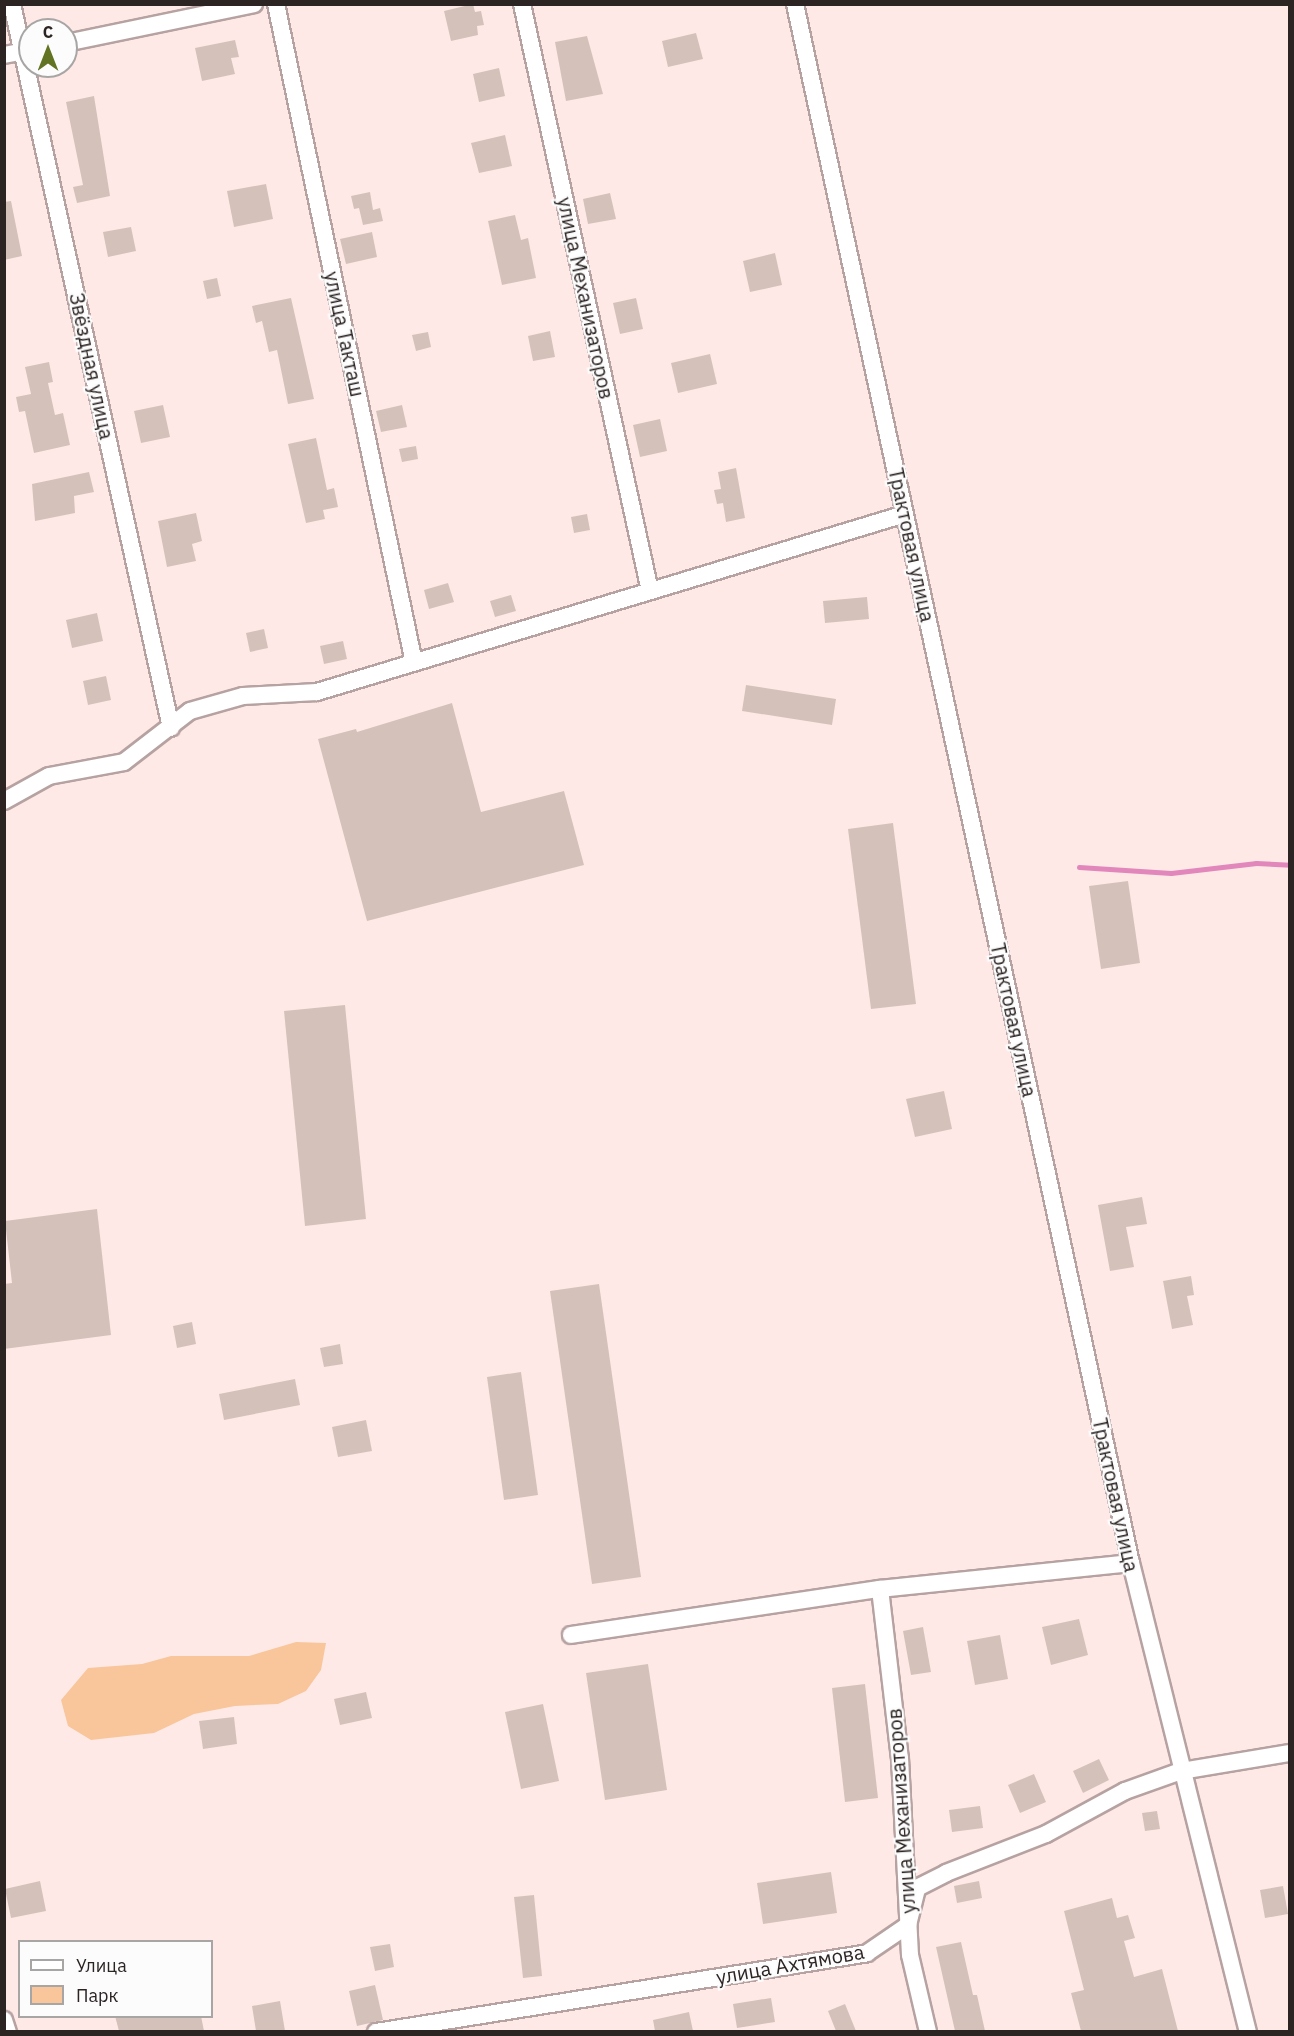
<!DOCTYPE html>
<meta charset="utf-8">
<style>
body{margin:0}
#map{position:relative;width:1294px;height:2036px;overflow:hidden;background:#ffe9e7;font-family:"IBM Plex Sans",sans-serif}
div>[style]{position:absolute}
.green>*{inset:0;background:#f8c69a}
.stream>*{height:5px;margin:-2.5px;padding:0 2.5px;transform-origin:2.5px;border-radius:2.5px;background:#e187bb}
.building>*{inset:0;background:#d4c2ba}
.roads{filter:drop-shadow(2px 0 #b6a2a1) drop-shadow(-2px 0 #b6a2a1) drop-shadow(0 2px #b6a2a1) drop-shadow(0 -2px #b6a2a1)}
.street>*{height:16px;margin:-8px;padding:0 8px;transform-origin:8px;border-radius:8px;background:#fff}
span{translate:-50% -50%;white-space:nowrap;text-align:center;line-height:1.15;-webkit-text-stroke:4.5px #fcfcfc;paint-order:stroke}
.street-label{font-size:20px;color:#2b2423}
.frame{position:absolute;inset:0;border:6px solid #2b2423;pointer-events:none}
.legend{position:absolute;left:18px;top:1940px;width:195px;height:78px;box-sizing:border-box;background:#fcfcfc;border:2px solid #a8a6a5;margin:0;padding:8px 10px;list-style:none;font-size:18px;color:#2b2423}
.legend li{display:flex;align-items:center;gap:12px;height:30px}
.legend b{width:30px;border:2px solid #a8a6a5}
.north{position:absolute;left:18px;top:18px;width:60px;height:60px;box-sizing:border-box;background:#fcfcfc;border:2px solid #a8a6a5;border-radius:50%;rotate:0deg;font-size:16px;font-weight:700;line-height:24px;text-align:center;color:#2b2423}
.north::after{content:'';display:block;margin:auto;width:21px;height:27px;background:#627423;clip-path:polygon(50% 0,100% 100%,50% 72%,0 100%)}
</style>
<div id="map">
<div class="green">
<i style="clip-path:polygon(296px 1642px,326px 1643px,321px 1670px,306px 1691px,278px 1704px,235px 1706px,194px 1714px,154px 1733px,91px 1740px,68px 1726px,61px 1700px,88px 1668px,142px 1664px,171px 1656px,249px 1656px)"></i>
</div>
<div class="stream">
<i style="left:1079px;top:867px;width:92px;rotate:3.7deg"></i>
<i style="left:1171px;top:873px;width:86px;rotate:-6.7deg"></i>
<i style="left:1256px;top:863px;width:34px;rotate:3deg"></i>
</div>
<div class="building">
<i style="clip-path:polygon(473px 4px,475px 12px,481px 11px,484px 25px,477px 26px,478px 35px,451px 41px,444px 11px)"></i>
<i style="clip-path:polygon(696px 33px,703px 59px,668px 67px,662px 41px)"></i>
<i style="clip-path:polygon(587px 36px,603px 94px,566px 101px,555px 42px)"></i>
<i style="clip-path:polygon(235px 40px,239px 57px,231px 58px,235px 74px,202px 81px,195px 48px)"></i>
<i style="clip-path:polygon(499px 68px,505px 96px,479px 102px,473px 74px)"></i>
<i style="clip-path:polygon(94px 96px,110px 196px,77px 203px,73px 187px,83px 185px,66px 102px)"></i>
<i style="clip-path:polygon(505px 135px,512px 166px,479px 173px,471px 143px)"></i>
<i style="clip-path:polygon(266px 184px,273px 219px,234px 227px,227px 191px)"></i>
<i style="clip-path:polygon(370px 192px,373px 210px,380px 208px,383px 221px,363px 225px,359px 208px,354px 209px,351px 196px)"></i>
<i style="clip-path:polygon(610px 193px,616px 219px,588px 224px,583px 199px)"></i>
<i style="clip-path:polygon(11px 201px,22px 256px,4px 260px,4px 202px)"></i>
<i style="clip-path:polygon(515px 215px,521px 240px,528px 238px,536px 278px,502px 285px,488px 221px)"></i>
<i style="clip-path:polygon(131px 227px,136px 251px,108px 257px,103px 232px)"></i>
<i style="clip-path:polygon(372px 232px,377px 257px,346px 264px,340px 239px)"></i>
<i style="clip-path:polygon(775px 253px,782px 285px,750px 292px,743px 261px)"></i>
<i style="clip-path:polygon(217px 278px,221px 296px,207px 299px,203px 281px)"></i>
<i style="clip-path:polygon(291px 298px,314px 399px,288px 404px,277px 350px,269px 352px,262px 321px,256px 323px,252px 306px)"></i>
<i style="clip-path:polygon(636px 298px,643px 329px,620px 334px,613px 303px)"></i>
<i style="clip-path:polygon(550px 331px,555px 357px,533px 361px,528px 336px)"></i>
<i style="clip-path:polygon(428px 332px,431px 347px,416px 351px,412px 335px)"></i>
<i style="clip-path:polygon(710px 354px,717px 384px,678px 393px,671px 363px)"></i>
<i style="clip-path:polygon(49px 362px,53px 382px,48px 383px,55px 415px,63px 413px,70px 445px,34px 453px,25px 411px,19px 412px,16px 397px,31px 394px,25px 367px)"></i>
<i style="clip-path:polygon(163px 405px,170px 437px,141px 443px,134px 411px)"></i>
<i style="clip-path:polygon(402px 405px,407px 427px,381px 432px,376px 411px)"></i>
<i style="clip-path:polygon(660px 419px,667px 451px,640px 457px,633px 425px)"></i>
<i style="clip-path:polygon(316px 438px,327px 490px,334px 488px,338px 507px,323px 510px,325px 519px,306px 523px,288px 444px)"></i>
<i style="clip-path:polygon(416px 446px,418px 459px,402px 462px,399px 449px)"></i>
<i style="clip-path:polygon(736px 468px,745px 518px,726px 522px,723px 503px,717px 504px,714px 490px,721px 489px,718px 472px)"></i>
<i style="clip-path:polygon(89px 472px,94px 492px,74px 496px,75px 513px,35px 521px,32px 484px)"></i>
<i style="clip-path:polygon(196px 513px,202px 541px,192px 544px,196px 561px,167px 567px,158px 521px)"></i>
<i style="clip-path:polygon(587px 514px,590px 530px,574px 533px,571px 517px)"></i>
<i style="clip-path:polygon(448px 583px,454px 602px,429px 609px,424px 590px)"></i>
<i style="clip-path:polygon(511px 595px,516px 611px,495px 617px,490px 601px)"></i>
<i style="clip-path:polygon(867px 597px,869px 619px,825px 623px,823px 601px)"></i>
<i style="clip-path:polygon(97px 613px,103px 641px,72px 648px,66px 620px)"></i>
<i style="clip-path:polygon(264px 629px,268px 648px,250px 652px,246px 633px)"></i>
<i style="clip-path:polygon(343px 641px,347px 659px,324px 664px,320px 646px)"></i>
<i style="clip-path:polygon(106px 676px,111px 700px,88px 705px,83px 681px)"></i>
<i style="clip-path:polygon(746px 685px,836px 699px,832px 725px,742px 711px)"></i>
<i style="clip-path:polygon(452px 703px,481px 812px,564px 791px,584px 865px,367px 921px,318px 739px,356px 729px,357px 732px)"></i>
<i style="clip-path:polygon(893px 823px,916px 1004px,871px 1009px,848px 829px)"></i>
<i style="clip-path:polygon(1128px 881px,1140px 963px,1101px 969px,1089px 886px)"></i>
<i style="clip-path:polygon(345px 1005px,366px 1219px,305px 1226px,284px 1011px)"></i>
<i style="clip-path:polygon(944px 1091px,952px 1129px,915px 1137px,906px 1099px)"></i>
<i style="clip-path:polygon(1142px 1197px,1147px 1224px,1126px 1227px,1134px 1267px,1110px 1271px,1098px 1205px)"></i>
<i style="clip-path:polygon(97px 1209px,111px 1335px,4px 1349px,4px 1284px,12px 1283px,5px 1221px)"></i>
<i style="clip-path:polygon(1191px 1276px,1194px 1295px,1187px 1296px,1193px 1325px,1172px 1329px,1163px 1281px)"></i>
<i style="clip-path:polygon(599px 1284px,641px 1577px,592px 1584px,550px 1291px)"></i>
<i style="clip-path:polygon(192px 1322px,196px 1344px,177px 1348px,173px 1326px)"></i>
<i style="clip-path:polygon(340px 1344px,343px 1364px,324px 1367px,320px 1348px)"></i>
<i style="clip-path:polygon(521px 1372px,538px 1495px,504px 1500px,487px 1377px)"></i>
<i style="clip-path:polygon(295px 1379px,300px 1405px,224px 1420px,219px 1394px)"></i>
<i style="clip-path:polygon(366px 1420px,372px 1451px,338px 1457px,332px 1427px)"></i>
<i style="clip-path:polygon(1079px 1619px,1088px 1655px,1051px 1665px,1042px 1627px)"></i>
<i style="clip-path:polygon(923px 1627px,931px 1672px,911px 1675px,903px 1631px)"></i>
<i style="clip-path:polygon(1000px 1635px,1008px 1679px,975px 1685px,967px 1641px)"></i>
<i style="clip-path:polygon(648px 1664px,667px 1790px,605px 1800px,586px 1673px)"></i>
<i style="clip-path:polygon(865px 1684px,878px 1798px,845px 1802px,832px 1688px)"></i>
<i style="clip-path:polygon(366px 1692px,372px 1718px,340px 1725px,334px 1699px)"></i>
<i style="clip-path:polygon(543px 1704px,559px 1781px,521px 1789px,505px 1712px)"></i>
<i style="clip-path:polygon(234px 1717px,237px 1744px,203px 1749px,199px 1721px)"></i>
<i style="clip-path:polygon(1099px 1759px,1109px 1780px,1083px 1793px,1073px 1771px)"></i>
<i style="clip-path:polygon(1034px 1774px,1046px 1802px,1020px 1813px,1008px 1785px)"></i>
<i style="clip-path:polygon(980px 1806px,983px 1828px,952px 1832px,949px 1810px)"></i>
<i style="clip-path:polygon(1157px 1811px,1160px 1829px,1145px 1831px,1142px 1813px)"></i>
<i style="clip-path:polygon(831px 1872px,837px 1913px,763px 1924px,757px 1883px)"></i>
<i style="clip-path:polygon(40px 1881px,46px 1911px,11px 1918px,5px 1889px)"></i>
<i style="clip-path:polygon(979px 1881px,982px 1898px,957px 1903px,954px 1886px)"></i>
<i style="clip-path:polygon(1283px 1886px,1288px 1914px,1265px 1918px,1260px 1890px)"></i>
<i style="clip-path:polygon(534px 1895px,542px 1976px,523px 1978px,514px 1897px)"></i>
<i style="clip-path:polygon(1112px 1898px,1117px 1918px,1128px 1915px,1135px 1938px,1124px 1941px,1134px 1977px,1162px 1969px,1178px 2031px,1081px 2031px,1071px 1993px,1084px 1990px,1064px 1911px)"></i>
<i style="clip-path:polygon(961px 1942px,973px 1995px,977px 1995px,985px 2031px,955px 2031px,936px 1947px)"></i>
<i style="clip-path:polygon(390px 1944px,394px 1967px,375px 1971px,370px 1947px)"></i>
<i style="clip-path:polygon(375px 1985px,383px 2020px,357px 2026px,349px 1991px)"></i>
<i style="clip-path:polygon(771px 1998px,775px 2022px,737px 2028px,733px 2004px)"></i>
<i style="clip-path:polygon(280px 2001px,285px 2031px,256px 2031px,252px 2006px)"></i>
<i style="clip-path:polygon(845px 2004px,856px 2031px,836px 2031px,828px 2011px)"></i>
<i style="clip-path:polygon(689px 2012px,693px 2031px,655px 2031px,653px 2020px)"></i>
<i style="clip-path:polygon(115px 2016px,201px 2016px,204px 2031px,119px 2031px)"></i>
</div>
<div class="roads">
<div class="street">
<i style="left:12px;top:4px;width:741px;rotate:77.61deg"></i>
<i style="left:276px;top:4px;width:673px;rotate:78.17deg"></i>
<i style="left:522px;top:4px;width:601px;rotate:77.7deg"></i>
<i style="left:795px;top:4px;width:1595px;rotate:77.84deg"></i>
<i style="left:1131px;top:1563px;width:483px;rotate:76deg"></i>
<i style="left:66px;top:43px;width:192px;rotate:-11.7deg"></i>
<i style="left:4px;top:55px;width:26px;rotate:-11deg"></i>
<i style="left:4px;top:801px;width:51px;rotate:-29.1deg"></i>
<i style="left:49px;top:776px;width:76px;rotate:-10.6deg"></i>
<i style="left:124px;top:762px;width:83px;rotate:-37.7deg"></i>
<i style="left:190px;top:711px;width:55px;rotate:-15.8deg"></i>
<i style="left:243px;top:696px;width:74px;rotate:-3.1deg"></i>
<i style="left:317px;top:692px;width:614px;rotate:-16.84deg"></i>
<i style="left:880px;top:1589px;width:170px;rotate:83.3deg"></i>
<i style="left:900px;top:1758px;width:197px;rotate:87.1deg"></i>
<i style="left:910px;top:1955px;width:79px;rotate:76.8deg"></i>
<i style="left:571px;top:1635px;width:312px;rotate:-8.5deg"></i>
<i style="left:880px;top:1589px;width:252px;rotate:-5.9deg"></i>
<i style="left:4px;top:2020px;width:13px;rotate:72deg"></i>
<i style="left:376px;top:2032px;width:497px;rotate:-9.1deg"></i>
<i style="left:867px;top:1953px;width:50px;rotate:-34.3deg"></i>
<i style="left:908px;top:1925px;width:38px;rotate:-76deg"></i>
<i style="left:917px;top:1888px;width:33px;rotate:-27deg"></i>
<i style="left:946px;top:1873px;width:107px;rotate:-21.3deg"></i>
<i style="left:1046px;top:1834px;width:90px;rotate:-28.6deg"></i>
<i style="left:1125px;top:1791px;width:59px;rotate:-19.7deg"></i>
<i style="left:1181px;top:1771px;width:110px;rotate:-9.4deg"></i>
</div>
</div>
<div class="street-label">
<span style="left:586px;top:298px;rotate:78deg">улица Механизаторов</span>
<span style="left:345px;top:334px;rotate:78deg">улица Такташ</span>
<span style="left:92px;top:366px;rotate:78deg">Звёздная улица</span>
<span style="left:912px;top:545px;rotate:78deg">Трактовая улица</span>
<span style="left:1014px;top:1020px;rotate:78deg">Трактовая улица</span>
<span style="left:1116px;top:1495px;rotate:78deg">Трактовая улица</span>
<span style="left:901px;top:1811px;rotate:-94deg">улица Механизаторов</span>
<span style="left:790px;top:1964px;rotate:-10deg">улица Ахтямова</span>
</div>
<div class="frame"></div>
<ul class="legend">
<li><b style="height:8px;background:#fff"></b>Улица</li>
<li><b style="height:16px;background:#f8c69a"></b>Парк</li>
</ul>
<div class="north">С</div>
</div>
